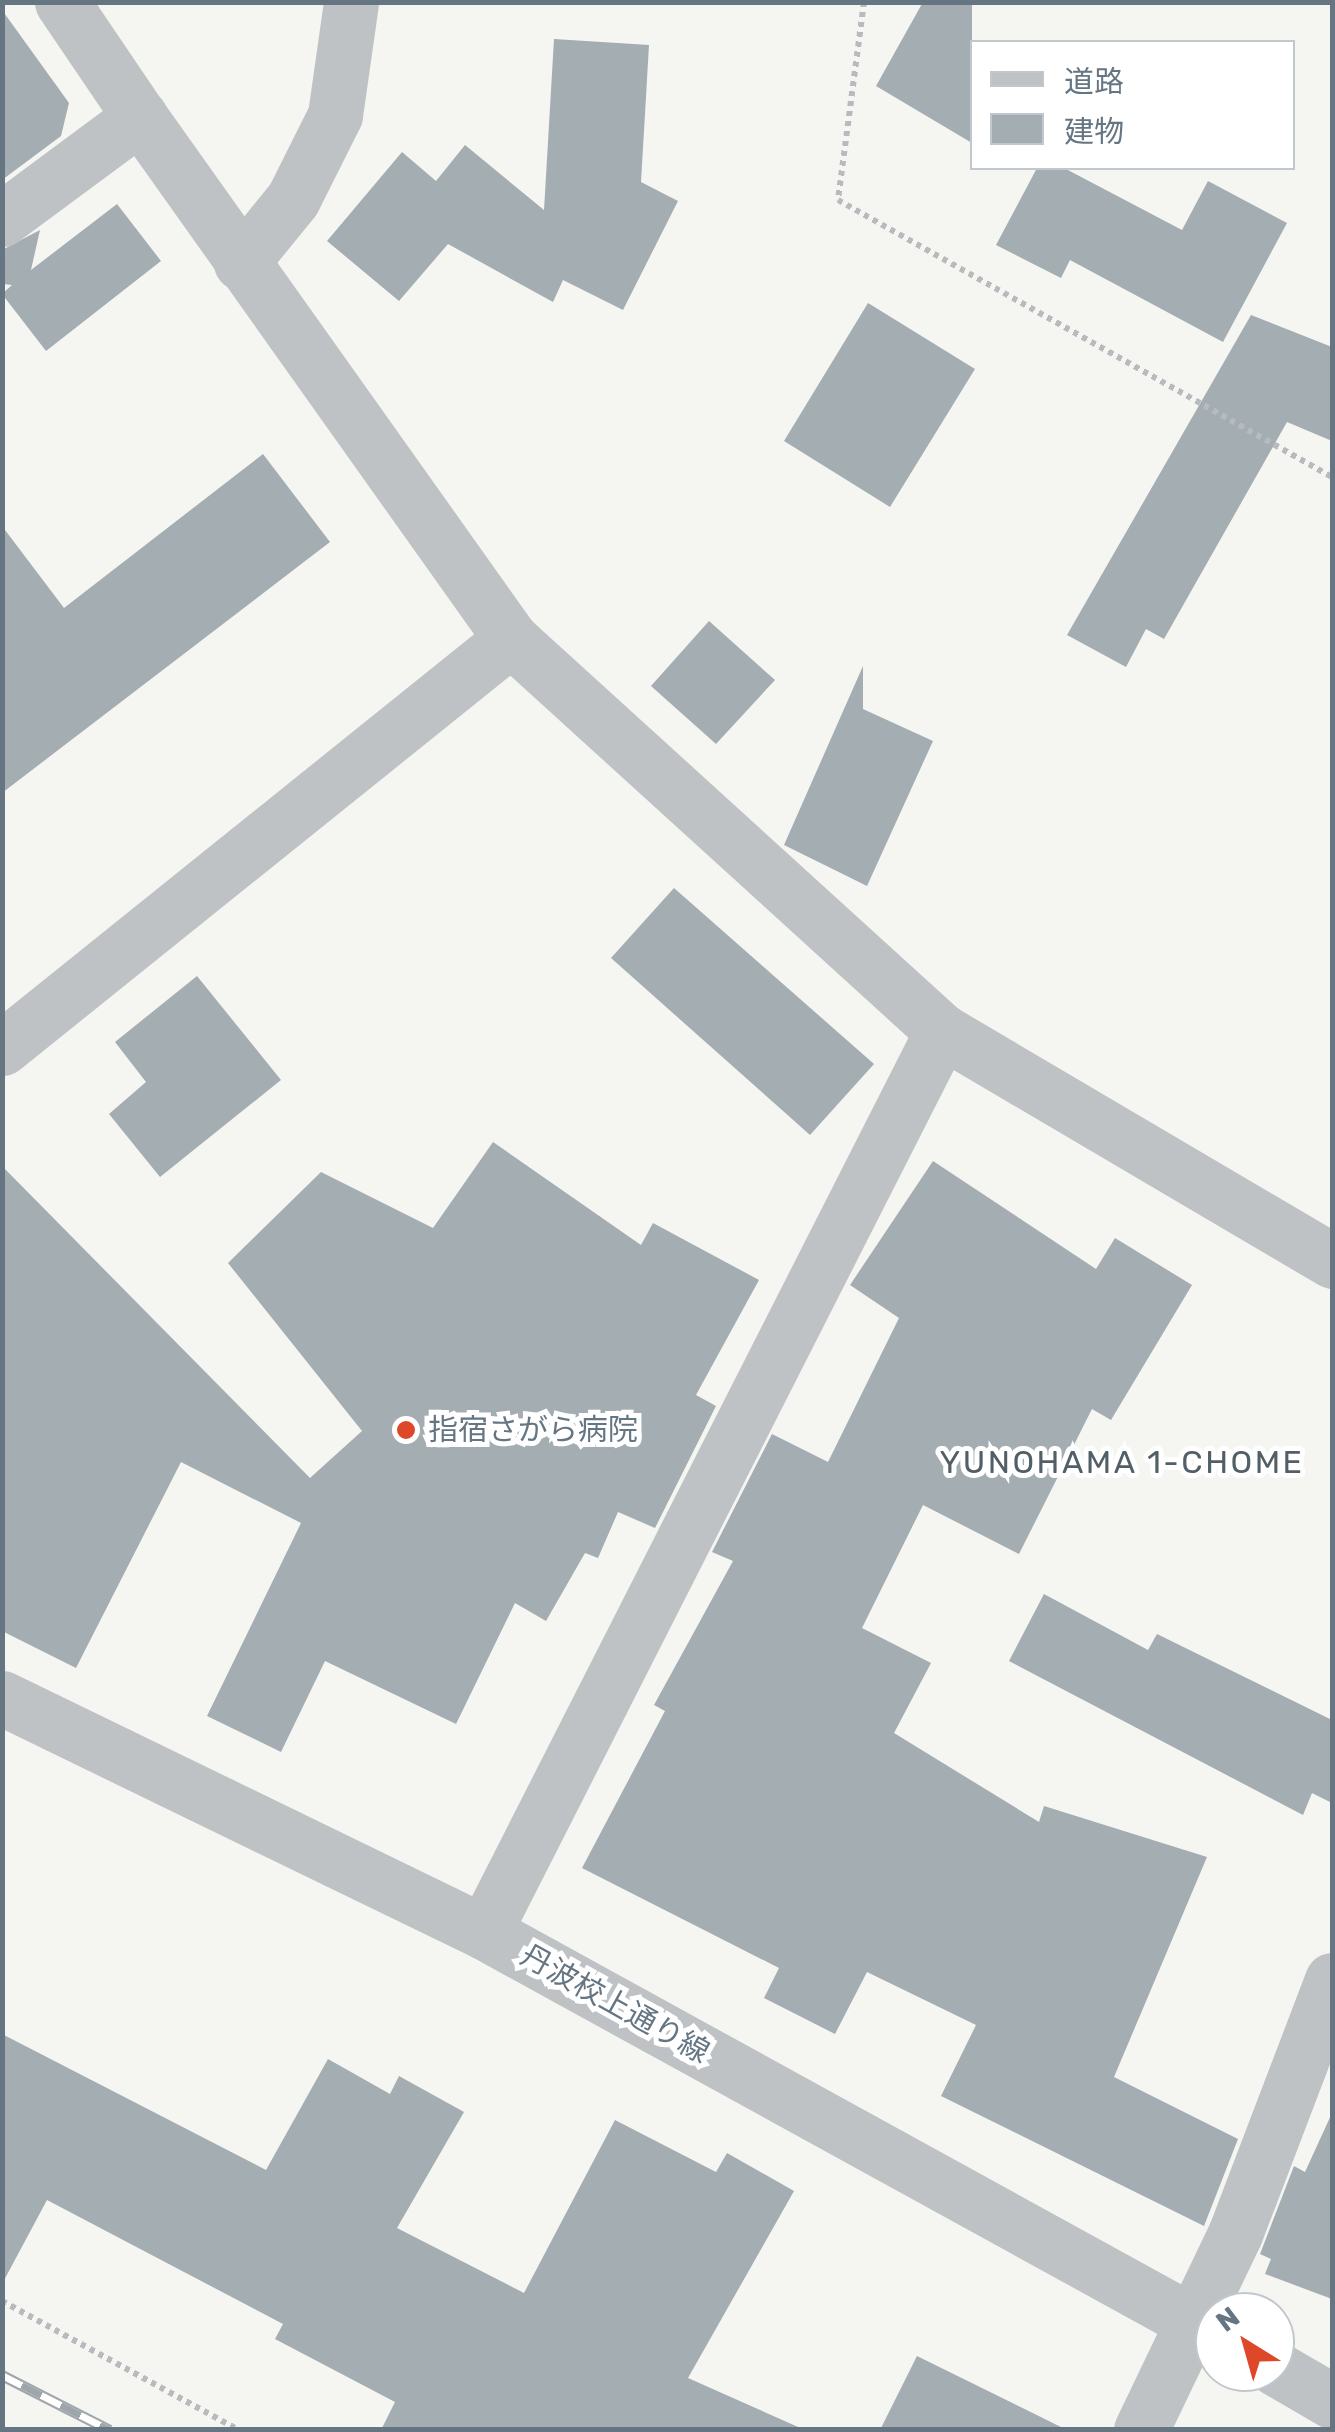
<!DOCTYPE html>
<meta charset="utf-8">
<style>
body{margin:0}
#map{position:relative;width:1335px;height:2432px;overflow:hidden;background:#f5f5f1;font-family:Rubik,"Noto Sans JP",sans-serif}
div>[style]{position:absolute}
.building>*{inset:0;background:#a4adb2}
.path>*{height:6px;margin-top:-3px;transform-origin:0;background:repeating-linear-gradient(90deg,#b8bbbd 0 5px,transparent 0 10px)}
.minor>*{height:55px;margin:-27.5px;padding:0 27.5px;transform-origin:27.5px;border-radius:27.5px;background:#bec2c5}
.tertiary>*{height:55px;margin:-27.5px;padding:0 27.5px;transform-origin:27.5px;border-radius:27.5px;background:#bec2c5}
.rail>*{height:11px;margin-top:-5.5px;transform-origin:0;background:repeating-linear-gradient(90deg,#fff 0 22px,#9fa6ab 0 44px);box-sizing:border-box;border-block:2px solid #9fa6ab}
.dots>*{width:28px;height:28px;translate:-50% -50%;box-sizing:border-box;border:5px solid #fff;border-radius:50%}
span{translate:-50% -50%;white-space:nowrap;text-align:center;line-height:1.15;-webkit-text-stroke:10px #fff;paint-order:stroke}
.poi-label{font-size:30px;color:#657682}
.left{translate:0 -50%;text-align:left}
.street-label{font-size:30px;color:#657682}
.neighbourhood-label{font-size:32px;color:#525f67;letter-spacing:2.5px}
.frame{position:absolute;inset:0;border:5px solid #657682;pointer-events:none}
.legend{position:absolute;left:970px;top:40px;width:325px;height:130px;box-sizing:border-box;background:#fff;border:2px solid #c1c8cd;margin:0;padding:12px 18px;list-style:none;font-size:30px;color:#657682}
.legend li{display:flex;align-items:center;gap:20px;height:50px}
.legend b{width:50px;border:2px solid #c1c8cd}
.north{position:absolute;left:1195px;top:2292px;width:100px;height:100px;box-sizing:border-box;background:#fff;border:2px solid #c1c8cd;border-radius:50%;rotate:323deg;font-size:28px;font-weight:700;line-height:40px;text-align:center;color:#657682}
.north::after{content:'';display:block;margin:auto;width:35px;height:45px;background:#de4829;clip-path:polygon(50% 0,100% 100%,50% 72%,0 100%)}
</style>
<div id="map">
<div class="building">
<i style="clip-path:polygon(923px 2px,972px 2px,972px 143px,876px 86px)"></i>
<i style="clip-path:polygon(2px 10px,69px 103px,61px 136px,2px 180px)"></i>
<i style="clip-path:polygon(554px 39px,649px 45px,641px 182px,678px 201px,623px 310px,563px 280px,553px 302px,448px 244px,399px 301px,327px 241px,402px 152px,436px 181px,465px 145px,544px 210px)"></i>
<i style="clip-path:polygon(1037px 168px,1064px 168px,1182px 230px,1208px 181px,1287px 223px,1223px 342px,1070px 260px,1061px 278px,996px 245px)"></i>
<i style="clip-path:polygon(117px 204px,161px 261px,46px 351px,2px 294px,12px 285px,2px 284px,2px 250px,40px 230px,31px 270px)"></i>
<i style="clip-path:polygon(868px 303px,975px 369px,890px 507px,784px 441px)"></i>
<i style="clip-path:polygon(1251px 315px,1332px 347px,1332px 441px,1287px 422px,1164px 639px,1146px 629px,1126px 667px,1067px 635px)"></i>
<i style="clip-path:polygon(263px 454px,330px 542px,2px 793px,2px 526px,64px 608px)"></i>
<i style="clip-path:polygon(709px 621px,775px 680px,716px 744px,651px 686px)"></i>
<i style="clip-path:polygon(863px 666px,863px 709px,933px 741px,867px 886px,784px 845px)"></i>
<i style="clip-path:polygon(674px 888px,874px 1064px,810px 1135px,611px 958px)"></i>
<i style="clip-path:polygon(197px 976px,281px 1080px,160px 1177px,109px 1114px,146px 1082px,115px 1042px)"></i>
<i style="clip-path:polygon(493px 1142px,641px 1245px,653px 1223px,759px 1280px,696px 1395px,716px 1406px,655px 1528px,618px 1512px,598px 1558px,585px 1553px,546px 1621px,515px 1603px,456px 1724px,325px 1661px,281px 1752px,207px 1716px,301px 1523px,181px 1462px,76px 1668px,2px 1631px,2px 1166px,310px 1478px,362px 1431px,228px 1263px,321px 1172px,433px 1228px)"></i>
<i style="clip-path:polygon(933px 1161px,1096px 1269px,1115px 1238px,1192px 1285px,1111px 1420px,1092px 1409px,1019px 1554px,923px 1505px,862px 1628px,931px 1663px,894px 1733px,1039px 1822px,1044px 1806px,1207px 1857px,1114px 2077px,1238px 2139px,1204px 2226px,941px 2096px,976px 2025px,867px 1972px,835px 2034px,764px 1998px,779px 1968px,582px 1868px,665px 1711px,654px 1705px,733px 1561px,712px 1552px,772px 1434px,828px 1462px,899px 1318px,850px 1285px)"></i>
<i style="clip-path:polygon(1044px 1594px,1148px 1650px,1157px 1634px,1332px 1720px,1332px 1803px,1312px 1793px,1303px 1815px,1009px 1661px)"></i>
<i style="clip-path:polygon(2px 2034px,266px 2170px,328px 2059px,390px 2094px,399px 2076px,464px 2112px,397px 2228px,524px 2293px,615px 2120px,716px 2172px,727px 2153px,794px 2191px,688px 2378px,805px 2430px,381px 2430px,395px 2402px,275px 2339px,283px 2324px,47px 2200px,2px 2284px)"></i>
<i style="clip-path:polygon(1332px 2113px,1332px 2299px,1265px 2274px,1271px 2259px,1260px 2254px,1294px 2166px,1305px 2172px)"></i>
<i style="clip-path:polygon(917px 2356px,1067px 2430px,880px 2430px)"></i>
</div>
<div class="path">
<i style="left:864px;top:2px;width:200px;rotate:97.5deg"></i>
<i style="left:838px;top:200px;width:566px;rotate:29.28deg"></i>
<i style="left:2px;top:2301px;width:270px;rotate:28.6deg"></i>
</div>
<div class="minor">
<i style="left:2px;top:219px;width:172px;rotate:-36.5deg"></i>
<i style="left:140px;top:117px;width:640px;rotate:54.6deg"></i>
<i style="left:511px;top:639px;width:583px;rotate:42.29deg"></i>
<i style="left:942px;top:1031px;width:453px;rotate:30.5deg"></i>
<i style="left:241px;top:263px;width:82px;rotate:-50.9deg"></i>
<i style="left:293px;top:199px;width:94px;rotate:-63.4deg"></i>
<i style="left:335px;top:115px;width:114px;rotate:-81.9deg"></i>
<i style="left:2px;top:1048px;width:653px;rotate:-38.78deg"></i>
<i style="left:484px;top:1932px;width:1011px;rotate:-63.05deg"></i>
<i style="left:1141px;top:2430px;width:217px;rotate:-64.4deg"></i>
<i style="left:1235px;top:2234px;width:272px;rotate:-69.1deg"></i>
</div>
<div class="tertiary">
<i style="left:62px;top:2px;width:139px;rotate:55.9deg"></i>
<i style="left:2px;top:1698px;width:536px;rotate:25.9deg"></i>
<i style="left:484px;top:1932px;width:834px;rotate:28.81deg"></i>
<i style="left:1275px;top:2368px;width:66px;rotate:30.1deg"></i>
</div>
<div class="rail">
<i style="left:2px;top:2375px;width:121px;rotate:27deg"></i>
</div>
<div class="dots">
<i style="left:406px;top:1430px;background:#de4829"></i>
</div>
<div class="poi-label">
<span class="left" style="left:428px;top:1430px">指宿さがら病院</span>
</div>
<div class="street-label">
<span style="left:615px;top:2004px;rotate:29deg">丹波校上通り線</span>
</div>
<div class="neighbourhood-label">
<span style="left:1122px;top:1462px">YUNOHAMA 1-CHOME</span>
</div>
<div class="frame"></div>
<ul class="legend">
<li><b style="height:12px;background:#bec2c5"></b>道路</li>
<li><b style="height:28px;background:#a4adb2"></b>建物</li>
</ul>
<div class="north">N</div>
</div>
